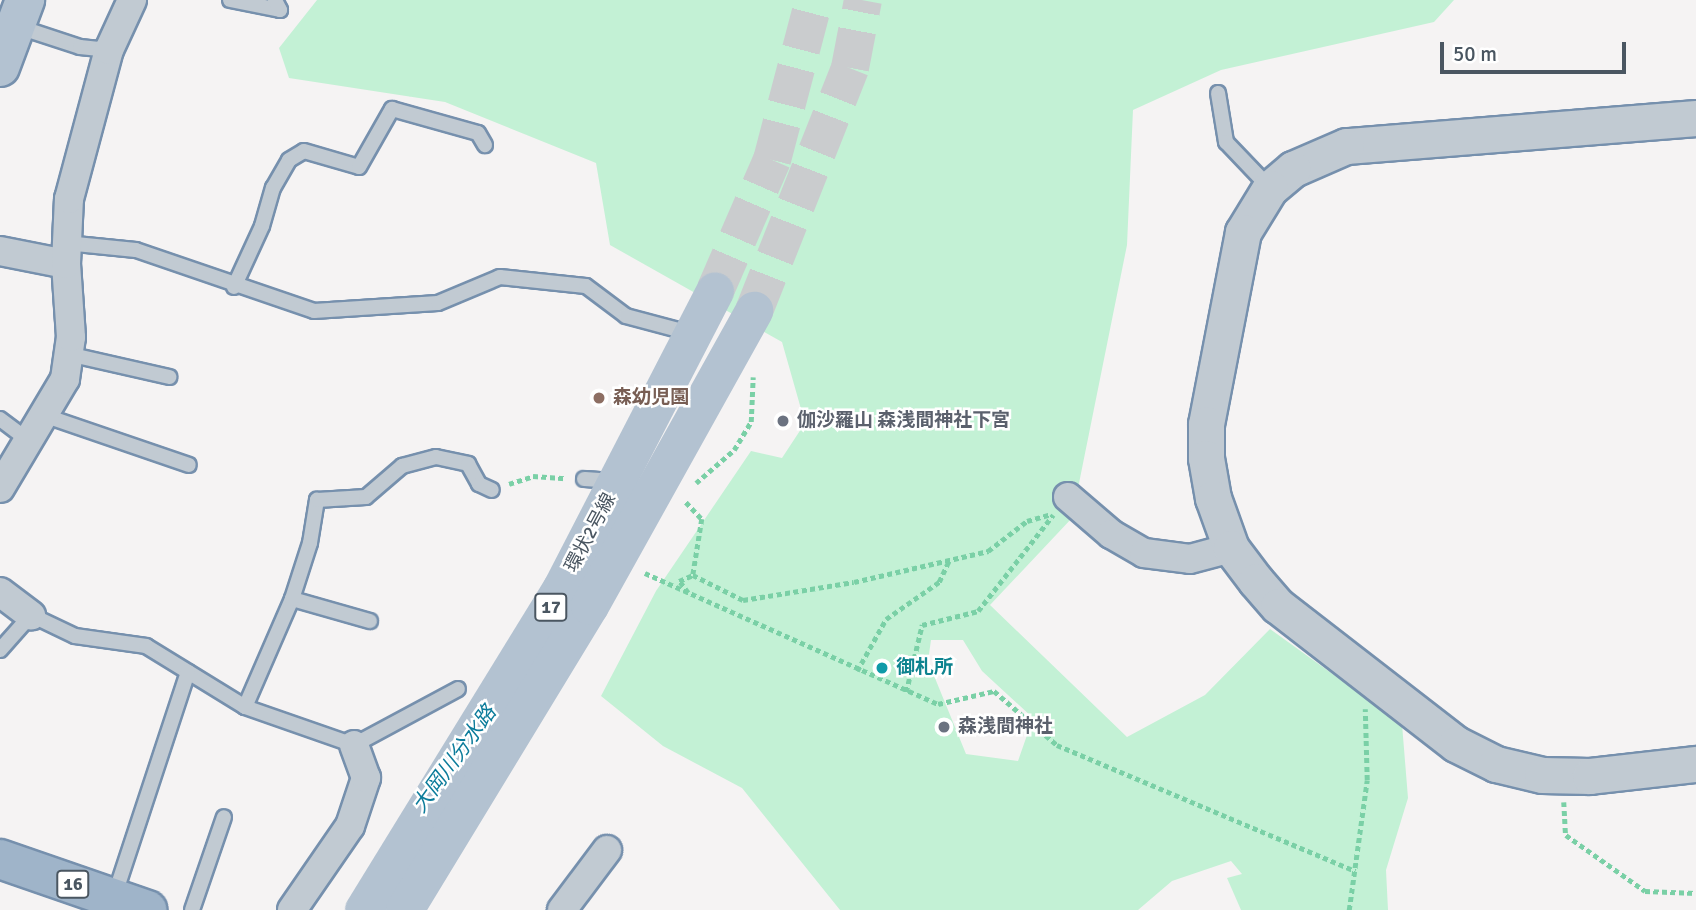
<!DOCTYPE html>
<meta charset="utf-8">
<style>
body{margin:0}
#map{position:relative;width:1696px;height:910px;overflow:hidden;background:#f5f3f3;font-family:Signika,"Noto Sans JP",sans-serif}
div>[style]{position:absolute}
.green>*{inset:0;background:#c3f1d5}
.primary-tunnel>*{height:38px;margin-top:-19px;transform-origin:0;background:repeating-linear-gradient(90deg,#caccce 0 38px,transparent 0 57px)}
.path>*{height:4.5px;margin-top:-2.25px;transform-origin:0;background:repeating-linear-gradient(90deg,#7ad0a6 0 5px,transparent 0 8.5px)}
.roads{filter:drop-shadow(2px 0 #7690ad) drop-shadow(-2px 0 #7690ad) drop-shadow(0 2px #7690ad) drop-shadow(0 -2px #7690ad)}
.service>*{height:14px;margin:-7px;padding:0 7px;transform-origin:7px;border-radius:7px;background:#c1cad2}
.minor>*{height:28px;margin:-14px;padding:0 14px;transform-origin:14px;border-radius:14px;background:#c1cad2}
.tertiary>*{height:35px;margin:-17.5px;padding:0 17.5px;transform-origin:17.5px;border-radius:17.5px;background:#c1cad2}
.primary>*{height:38px;margin:-19px;padding:0 19px;transform-origin:19px;border-radius:19px;background:#b3c2d1}
.trunk>*{height:38px;margin:-19px;padding:0 19px;transform-origin:19px;border-radius:19px;background:#9fb4c9}
.primary-bridge>*{height:38px;margin:-19px;padding:0 19px;transform-origin:19px;border-radius:19px;background:#b3c2d1}
.dots>*{width:19px;height:19px;translate:-50% -50%;box-sizing:border-box;border:4px solid #fff;border-radius:50%}
span{translate:-50% -50%;white-space:nowrap;text-align:center;line-height:1.15;-webkit-text-stroke:5px #fff;paint-order:stroke}
.shield-label span{padding:2px 5px;background:#fff;border:2px solid;border-radius:5px;-webkit-text-stroke-width:0}
.shield-label{font-size:18px;color:#4a5661;font-weight:700}
.education-label{font-size:19px;color:#785e54;font-weight:700}
.left{translate:0 -50%;text-align:left}
.worship-label{font-size:19px;color:#5b616d;font-weight:700}
.street-label{font-size:19px;color:#4a5661}
.culture-label{font-size:19px;color:#0d838f;font-weight:700}
.water-label{font-size:21px;color:#0c7c9b;font-style:italic}
.scale{position:absolute;left:1440px;top:42px;width:186px;height:32px;box-sizing:border-box;border:4px solid #4a5661;border-top:0;padding-left:9px;font-size:21px;line-height:24px;white-space:nowrap;color:#4a5661;-webkit-text-stroke:5px #fff;paint-order:stroke}
</style>
<div id="map">
<div class="green">
<i style="clip-path:polygon(evenodd,317px 0,1454px 0,1434px 22px,1221px 70px,1133px 110px,1127px 245px,1072px 518px,990px 605px,1127px 737px,1205px 695px,1270px 629px,1402px 724px,1408px 798px,1386px 870px,1388px 910px,1241px 910px,1227px 878px,1242px 874px,1231px 861px,1172px 881px,1138px 910px,840px 910px,742px 788px,663px 746px,601px 696px,656px 591px,751px 451px,782px 458px,805px 423px,782px 342px,610px 245px,596px 163px,445px 102px,289px 78px,279px 48px,317px 0,931px 640px,963px 640px,982px 671px,1033px 718px,1018px 761px,966px 754px,928px 661px,931px 640px)"></i>
</div>
<div class="primary-tunnel">
<i style="left:715px;top:291px;width:143px;rotate:-66.5deg"></i>
<i style="left:772px;top:160px;width:165px;rotate:-75.3deg"></i>
<i style="left:754px;top:311px;width:261px;rotate:-68.4deg"></i>
<i style="left:850px;top:68px;width:69px;rotate:-79.2deg"></i>
</div>
<div class="path">
<i style="left:696px;top:483px;width:50px;rotate:-41deg"></i>
<i style="left:734px;top:450px;width:33px;rotate:-59deg"></i>
<i style="left:751px;top:422px;width:45px;rotate:-87.5deg"></i>
<i style="left:509px;top:484px;width:25px;rotate:-18deg"></i>
<i style="left:533px;top:476px;width:32px;rotate:4deg"></i>
<i style="left:686px;top:502px;width:23px;rotate:47deg"></i>
<i style="left:702px;top:519px;width:57px;rotate:99.1deg"></i>
<i style="left:693px;top:575px;width:56px;rotate:26.6deg"></i>
<i style="left:743px;top:600px;width:112px;rotate:-9.2deg"></i>
<i style="left:854px;top:582px;width:138px;rotate:-13deg"></i>
<i style="left:988px;top:551px;width:49px;rotate:-37.6deg"></i>
<i style="left:1027px;top:521px;width:25px;rotate:-16deg"></i>
<i style="left:645px;top:573px;width:321px;rotate:24.1deg"></i>
<i style="left:938px;top:704px;width:57px;rotate:-13.1deg"></i>
<i style="left:994px;top:691px;width:83px;rotate:40.6deg"></i>
<i style="left:1057px;top:745px;width:324px;rotate:22.9deg"></i>
<i style="left:688px;top:593px;width:15px;rotate:-127deg"></i>
<i style="left:679px;top:581px;width:15px;rotate:-23deg"></i>
<i style="left:857px;top:671px;width:60px;rotate:-60.9deg"></i>
<i style="left:886px;top:619px;width:65px;rotate:-34.9deg"></i>
<i style="left:939px;top:582px;width:23px;rotate:-65deg"></i>
<i style="left:906px;top:692px;width:69px;rotate:-76.6deg"></i>
<i style="left:922px;top:625px;width:58px;rotate:-14deg"></i>
<i style="left:978px;top:611px;width:122px;rotate:-52deg"></i>
<i style="left:1564px;top:802px;width:33px;rotate:87deg"></i>
<i style="left:1566px;top:835px;width:97px;rotate:35.3deg"></i>
<i style="left:1645px;top:891px;width:51px;rotate:2.2deg"></i>
<i style="left:1349px;top:910px;width:131px;rotate:-82.1deg"></i>
<i style="left:1367px;top:780px;width:71px;rotate:-91.6deg"></i>
</div>
<div class="roads">
<div class="service">
<i style="left:230px;top:0;width:51px;rotate:11.3deg"></i>
<i style="left:280px;top:10px;width:11px;rotate:-117deg"></i>
<i style="left:16px;top:26px;width:67px;rotate:18.2deg"></i>
<i style="left:80px;top:47px;width:29px;rotate:6deg"></i>
<i style="left:1218px;top:93px;width:50px;rotate:80.7deg"></i>
<i style="left:1226px;top:142px;width:62px;rotate:46.3deg"></i>
<i style="left:66px;top:243px;width:70px;rotate:5.7deg"></i>
<i style="left:136px;top:250px;width:188px;rotate:18.9deg"></i>
<i style="left:314px;top:311px;width:124px;rotate:-3.7deg"></i>
<i style="left:438px;top:303px;width:67px;rotate:-22.8deg"></i>
<i style="left:500px;top:277px;width:86px;rotate:6deg"></i>
<i style="left:586px;top:286px;width:50px;rotate:36.9deg"></i>
<i style="left:626px;top:316px;width:58px;rotate:15deg"></i>
<i style="left:234px;top:287px;width:67px;rotate:-65.3deg"></i>
<i style="left:262px;top:226px;width:40px;rotate:-74deg"></i>
<i style="left:273px;top:188px;width:32px;rotate:-60deg"></i>
<i style="left:289px;top:160px;width:17px;rotate:-31deg"></i>
<i style="left:304px;top:151px;width:57px;rotate:16.2deg"></i>
<i style="left:359px;top:167px;width:67px;rotate:-60.4deg"></i>
<i style="left:392px;top:109px;width:89px;rotate:15.6deg"></i>
<i style="left:478px;top:133px;width:14px;rotate:60deg"></i>
<i style="left:68px;top:354px;width:104px;rotate:12.8deg"></i>
<i style="left:43px;top:415px;width:154px;rotate:18.9deg"></i>
<i style="left:0;top:419px;width:36px;rotate:37deg"></i>
<i style="left:584px;top:479px;width:16px;rotate:4deg"></i>
<i style="left:292px;top:599px;width:81px;rotate:15.8deg"></i>
<i style="left:0;top:650px;width:47px;rotate:-48.5deg"></i>
<i style="left:31px;top:615px;width:49px;rotate:25.5deg"></i>
<i style="left:75px;top:636px;width:72px;rotate:8deg"></i>
<i style="left:146px;top:646px;width:116px;rotate:31.6deg"></i>
<i style="left:245px;top:707px;width:115px;rotate:19.2deg"></i>
<i style="left:354px;top:745px;width:118px;rotate:-28.3deg"></i>
<i style="left:245px;top:707px;width:118px;rotate:-66.5deg"></i>
<i style="left:292px;top:599px;width:59px;rotate:-72.2deg"></i>
<i style="left:310px;top:543px;width:44px;rotate:-80.8deg"></i>
<i style="left:317px;top:500px;width:49px;rotate:-3.5deg"></i>
<i style="left:366px;top:497px;width:48px;rotate:-40.7deg"></i>
<i style="left:402px;top:466px;width:35px;rotate:-15deg"></i>
<i style="left:436px;top:457px;width:33px;rotate:12deg"></i>
<i style="left:468px;top:464px;width:23px;rotate:61deg"></i>
<i style="left:479px;top:484px;width:14px;rotate:25deg"></i>
<i style="left:114px;top:897px;width:237px;rotate:-71.8deg"></i>
<i style="left:192px;top:910px;width:98px;rotate:-71deg"></i>
</div>
<div class="minor">
<i style="left:0;top:251px;width:67px;rotate:11.1deg"></i>
<i style="left:0;top:488px;width:127px;rotate:-59.2deg"></i>
<i style="left:65px;top:379px;width:42px;rotate:-81.9deg"></i>
<i style="left:71px;top:337px;width:73px;rotate:-93.9deg"></i>
<i style="left:66px;top:264px;width:65px;rotate:-87.4deg"></i>
<i style="left:69px;top:199px;width:154px;rotate:-75deg"></i>
<i style="left:109px;top:50px;width:55px;rotate:-65.3deg"></i>
<i style="left:1068px;top:497px;width:57px;rotate:40.7deg"></i>
<i style="left:1111px;top:534px;width:38px;rotate:30deg"></i>
<i style="left:1144px;top:553px;width:46px;rotate:7.4deg"></i>
<i style="left:1190px;top:559px;width:42px;rotate:-15deg"></i>
<i style="left:0;top:592px;width:39px;rotate:37deg"></i>
<i style="left:292px;top:910px;width:102px;rotate:-55.4deg"></i>
<i style="left:350px;top:826px;width:51px;rotate:-71.6deg"></i>
<i style="left:366px;top:778px;width:35px;rotate:-110deg"></i>
<i style="left:562px;top:910px;width:75px;rotate:-53.1deg"></i>
</div>
<div class="tertiary">
<i style="left:1696px;top:118px;width:351px;rotate:175.4deg"></i>
<i style="left:1346px;top:146px;width:58px;rotate:156.5deg"></i>
<i style="left:1293px;top:169px;width:30px;rotate:140deg"></i>
<i style="left:1270px;top:188px;width:52px;rotate:121.5deg"></i>
<i style="left:1243px;top:232px;width:196px;rotate:100.9deg"></i>
<i style="left:1206px;top:424px;width:34px;rotate:90deg"></i>
<i style="left:1206px;top:458px;width:41px;rotate:80.1deg"></i>
<i style="left:1213px;top:498px;width:53px;rotate:70.2deg"></i>
<i style="left:1231px;top:548px;width:41px;rotate:52.9deg"></i>
<i style="left:1256px;top:581px;width:33px;rotate:49deg"></i>
<i style="left:1278px;top:606px;width:225px;rotate:37.8deg"></i>
<i style="left:1456px;top:744px;width:45px;rotate:26.6deg"></i>
<i style="left:1496px;top:764px;width:47px;rotate:13.4deg"></i>
<i style="left:1542px;top:775px;width:48px;rotate:1.2deg"></i>
<i style="left:1590px;top:776px;width:107px;rotate:-6.5deg"></i>
</div>
<div class="primary">
<i style="left:0;top:67px;width:72px;rotate:-69.5deg"></i>
</div>
<div class="trunk">
<i style="left:0;top:859px;width:156px;rotate:19.1deg"></i>
</div>
</div>
<div class="primary-bridge">
<i style="left:364px;top:910px;width:376px;rotate:-58.4deg"></i>
<i style="left:561px;top:590px;width:336px;rotate:-62.7deg"></i>
<i style="left:405px;top:910px;width:356px;rotate:-58.7deg"></i>
<i style="left:590px;top:606px;width:338px;rotate:-60.9deg"></i>
</div>
<div class="dots">
<i style="left:599px;top:398px;background:#8d6e63"></i>
<i style="left:783px;top:421px;background:#6b7280"></i>
<i style="left:882px;top:668px;background:#0f9aa8"></i>
<i style="left:944px;top:727px;background:#6b7280"></i>
</div>
<div class="shield-label">
<span style="left:551px;top:607px">17</span>
<span style="left:73px;top:884px">16</span>
</div>
<div class="education-label">
<span class="left" style="left:613px;top:398px">森幼児園</span>
</div>
<div class="worship-label">
<span class="left" style="left:797px;top:421px">伽沙羅山 森浅間神社下宮</span>
<span class="left" style="left:958px;top:727px">森浅間神社</span>
</div>
<div class="street-label">
<span style="left:591px;top:533px;rotate:-62deg">環状2号線</span>
</div>
<div class="culture-label">
<span class="left" style="left:896px;top:668px">御札所</span>
</div>
<div class="water-label">
<span style="left:454px;top:759px;rotate:-54deg">大岡川分水路</span>
</div>
<div class="scale">50 m</div>
</div>
